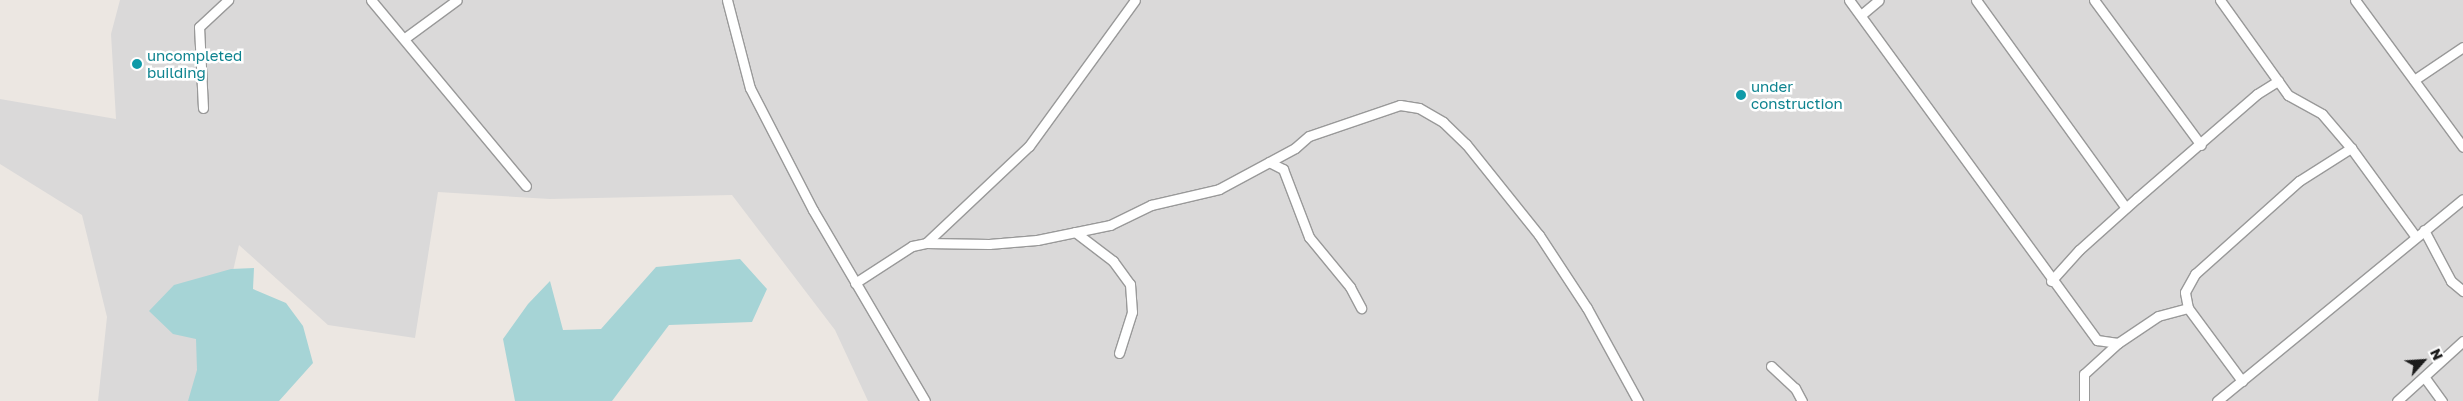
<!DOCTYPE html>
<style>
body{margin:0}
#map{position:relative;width:2463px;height:401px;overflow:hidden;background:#ece7e2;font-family:"Golos Text",sans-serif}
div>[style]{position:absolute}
.residential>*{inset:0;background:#dad9d9}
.water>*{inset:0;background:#a6d4d6}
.roads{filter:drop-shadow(1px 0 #999) drop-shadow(-1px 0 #999) drop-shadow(0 1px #999) drop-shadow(0 -1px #999)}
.street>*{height:9px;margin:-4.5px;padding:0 4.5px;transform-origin:4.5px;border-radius:4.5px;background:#fff}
.dots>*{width:14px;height:14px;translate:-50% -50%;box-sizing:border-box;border:2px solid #fff;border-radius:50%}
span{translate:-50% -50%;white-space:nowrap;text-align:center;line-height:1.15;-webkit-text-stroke:5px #fff;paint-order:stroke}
.culture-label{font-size:15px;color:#0d838f}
.left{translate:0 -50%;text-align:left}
.north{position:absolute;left:2398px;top:336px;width:50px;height:50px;-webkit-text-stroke:4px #fff;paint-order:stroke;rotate:64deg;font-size:14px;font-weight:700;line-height:20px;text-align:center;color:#1c1c1c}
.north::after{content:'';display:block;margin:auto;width:18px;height:22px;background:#1c1c1c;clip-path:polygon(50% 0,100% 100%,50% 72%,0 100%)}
</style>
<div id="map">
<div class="residential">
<i style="clip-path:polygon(120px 0,2463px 0,2463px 401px,868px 401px,835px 330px,732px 195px,550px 199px,438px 192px,415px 338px,328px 325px,239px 245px,203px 401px,98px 401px,107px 317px,82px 215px,0 164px,0 99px,116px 119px,111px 34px)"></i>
</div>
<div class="water">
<i style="clip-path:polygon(740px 259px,767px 289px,752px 322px,669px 325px,612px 401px,515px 401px,503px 339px,528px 304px,550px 281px,563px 330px,601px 329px,656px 267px)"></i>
<i style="clip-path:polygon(254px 268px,253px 289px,286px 303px,303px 326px,313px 363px,279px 401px,188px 401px,197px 370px,196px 339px,173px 334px,149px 311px,174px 285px,231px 269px)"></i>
</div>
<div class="roads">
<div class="street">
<i style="left:371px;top:0;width:242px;rotate:50.2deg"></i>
<i style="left:727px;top:0;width:91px;rotate:75.4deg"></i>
<i style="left:750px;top:88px;width:137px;rotate:62.7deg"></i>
<i style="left:813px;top:210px;width:221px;rotate:59.6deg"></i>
<i style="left:1849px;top:0;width:421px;rotate:53.9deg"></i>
<i style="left:2097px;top:340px;width:21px;rotate:8deg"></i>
<i style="left:2118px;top:343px;width:46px;rotate:137.6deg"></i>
<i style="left:2084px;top:374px;width:27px;rotate:90deg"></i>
<i style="left:1976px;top:0;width:256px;rotate:54.2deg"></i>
<i style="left:2094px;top:0;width:180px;rotate:53.6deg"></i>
<i style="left:2220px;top:0;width:117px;rotate:54.4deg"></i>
<i style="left:2288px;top:95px;width:39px;rotate:29deg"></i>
<i style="left:2322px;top:114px;width:45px;rotate:49.5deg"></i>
<i style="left:2355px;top:0;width:182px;rotate:53.7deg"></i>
<i style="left:1861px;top:15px;width:23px;rotate:-40deg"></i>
<i style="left:405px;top:38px;width:64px;rotate:-36.2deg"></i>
<i style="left:2414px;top:80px;width:59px;rotate:-34deg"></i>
<i style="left:203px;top:108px;width:81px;rotate:-92.8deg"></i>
<i style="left:199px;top:27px;width:40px;rotate:-43deg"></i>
<i style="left:1269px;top:162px;width:16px;rotate:27deg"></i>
<i style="left:1283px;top:169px;width:73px;rotate:69.1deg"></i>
<i style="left:1309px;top:237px;width:65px;rotate:50.6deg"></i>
<i style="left:1350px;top:287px;width:24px;rotate:62deg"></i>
<i style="left:2424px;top:230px;width:58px;rotate:62.1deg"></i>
<i style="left:2451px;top:281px;width:16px;rotate:40deg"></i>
<i style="left:1075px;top:232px;width:48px;rotate:37.3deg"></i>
<i style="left:1113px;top:261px;width:29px;rotate:54deg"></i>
<i style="left:1130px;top:284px;width:28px;rotate:86deg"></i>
<i style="left:1132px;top:312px;width:43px;rotate:107.6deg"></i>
<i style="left:926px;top:243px;width:141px;rotate:-43.3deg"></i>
<i style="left:1029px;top:146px;width:180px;rotate:-54deg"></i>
<i style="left:2051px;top:281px;width:42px;rotate:-47.9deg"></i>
<i style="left:2079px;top:250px;width:78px;rotate:-41.9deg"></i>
<i style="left:2137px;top:198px;width:159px;rotate:-40.9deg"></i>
<i style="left:2257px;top:94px;width:25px;rotate:-32deg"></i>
<i style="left:855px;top:283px;width:68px;rotate:-33deg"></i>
<i style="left:912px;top:246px;width:14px;rotate:-12deg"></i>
<i style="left:926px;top:243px;width:63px;rotate:0.9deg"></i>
<i style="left:989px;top:244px;width:48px;rotate:-4.8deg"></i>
<i style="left:1037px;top:240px;width:75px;rotate:-11.6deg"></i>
<i style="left:1110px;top:225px;width:46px;rotate:-26deg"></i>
<i style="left:1151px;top:205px;width:70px;rotate:-13.2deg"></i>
<i style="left:1219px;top:189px;width:86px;rotate:-28.3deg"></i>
<i style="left:1295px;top:148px;width:18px;rotate:-41deg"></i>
<i style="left:1309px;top:136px;width:96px;rotate:-18.8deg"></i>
<i style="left:1400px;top:105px;width:19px;rotate:9deg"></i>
<i style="left:1419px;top:108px;width:28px;rotate:30deg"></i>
<i style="left:1443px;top:122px;width:32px;rotate:44deg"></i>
<i style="left:1466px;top:144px;width:117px;rotate:51.3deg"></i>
<i style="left:1539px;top:235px;width:87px;rotate:56.7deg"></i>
<i style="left:1587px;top:308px;width:106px;rotate:61.3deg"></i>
<i style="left:2188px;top:308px;width:16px;rotate:-101deg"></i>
<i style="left:2185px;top:292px;width:21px;rotate:-61deg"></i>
<i style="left:2195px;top:274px;width:140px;rotate:-41.8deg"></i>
<i style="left:2299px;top:181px;width:62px;rotate:-32.4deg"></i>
<i style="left:2351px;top:148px;width:110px;rotate:53.9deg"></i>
<i style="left:2118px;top:343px;width:48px;rotate:-34deg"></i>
<i style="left:2158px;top:316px;width:31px;rotate:-15deg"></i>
<i style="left:2188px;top:308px;width:91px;rotate:53.5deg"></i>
<i style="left:1771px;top:366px;width:33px;rotate:43deg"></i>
<i style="left:1795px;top:388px;width:15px;rotate:62deg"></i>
<i style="left:2425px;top:378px;width:29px;rotate:54deg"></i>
<i style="left:2217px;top:401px;width:318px;rotate:-39.4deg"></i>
<i style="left:2397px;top:401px;width:89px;rotate:-42.3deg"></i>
</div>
</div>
<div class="dots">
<i style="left:137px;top:64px;background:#0f9aa8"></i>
<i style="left:1741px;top:95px;background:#0f9aa8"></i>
</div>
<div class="culture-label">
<span class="left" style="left:147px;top:64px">uncompleted<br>building</span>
<span class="left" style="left:1751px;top:95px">under<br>construction</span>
</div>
<div class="north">N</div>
</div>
